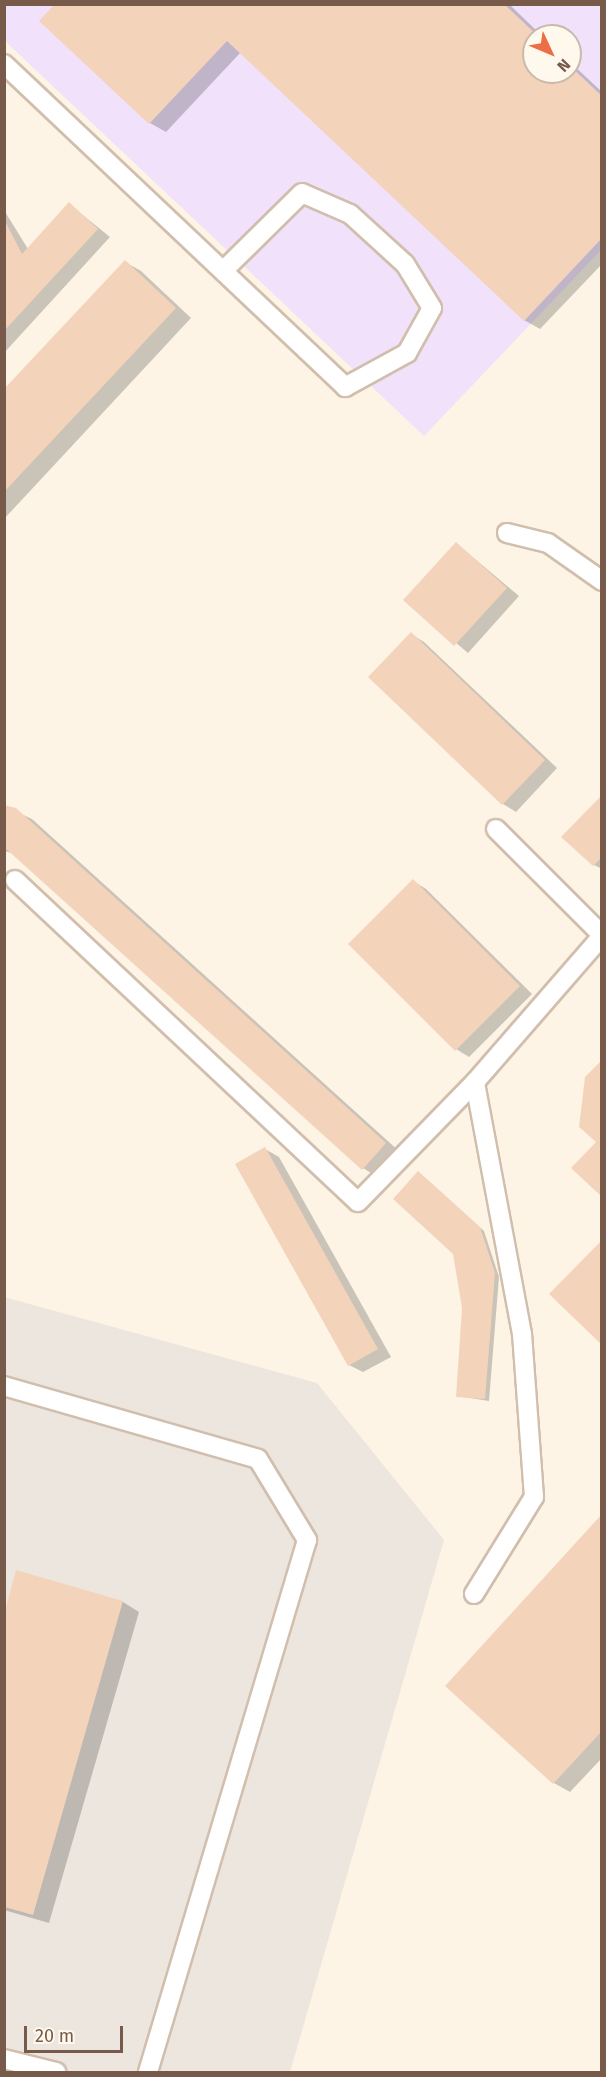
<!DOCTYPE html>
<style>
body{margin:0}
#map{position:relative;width:606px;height:2077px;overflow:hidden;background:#fdf4e5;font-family:"Fira Sans",sans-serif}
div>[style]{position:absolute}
.industrial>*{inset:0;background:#ede6df}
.education>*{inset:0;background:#f1e1fa}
.shadow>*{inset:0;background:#0003}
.building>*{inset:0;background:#f4d3bb}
.roads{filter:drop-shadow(2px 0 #d1bead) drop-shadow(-2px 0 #d1bead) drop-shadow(0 2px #d1bead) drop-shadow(0 -2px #d1bead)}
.service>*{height:18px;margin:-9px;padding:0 9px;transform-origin:9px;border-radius:9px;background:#fff}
span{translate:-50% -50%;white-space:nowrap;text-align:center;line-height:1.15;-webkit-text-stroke:6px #fff8ec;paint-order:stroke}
.frame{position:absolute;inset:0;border:6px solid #775a49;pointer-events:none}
.north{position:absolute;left:522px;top:24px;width:60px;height:60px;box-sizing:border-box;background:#fff8ec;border:2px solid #c9b9ab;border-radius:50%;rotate:134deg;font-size:16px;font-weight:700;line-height:24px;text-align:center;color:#775a49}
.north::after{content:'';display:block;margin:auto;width:21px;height:27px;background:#ec6e45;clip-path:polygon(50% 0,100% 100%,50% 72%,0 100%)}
.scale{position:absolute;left:24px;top:2026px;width:99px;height:27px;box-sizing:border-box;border:3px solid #775a49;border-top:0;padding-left:8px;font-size:18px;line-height:21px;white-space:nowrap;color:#775a49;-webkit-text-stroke:4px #fff8ec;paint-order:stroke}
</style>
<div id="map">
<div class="industrial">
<i style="clip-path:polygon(4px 1297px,317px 1383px,444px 1540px,290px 2072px,5px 2072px)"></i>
</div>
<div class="education">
<i style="clip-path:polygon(evenodd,4px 5px,601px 5px,601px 250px,424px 436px,5px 41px,4px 5px,534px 36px,570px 36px,570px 72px,534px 72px,534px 36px)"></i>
</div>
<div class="shadow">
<i style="clip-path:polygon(57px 4px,509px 4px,542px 36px,534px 36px,534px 72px,570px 72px,570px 62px,602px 92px,602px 264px,540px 329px,524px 320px,241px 52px,166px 132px,150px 123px)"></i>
<i style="clip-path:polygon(69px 204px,110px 237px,4px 353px,4px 210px,28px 249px)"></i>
<i style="clip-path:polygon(125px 262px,141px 271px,191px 318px,4px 519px,4px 392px)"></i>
<i style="clip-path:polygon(456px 543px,519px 596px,468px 653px,405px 600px)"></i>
<i style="clip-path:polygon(411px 634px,424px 642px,557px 768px,516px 812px,503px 804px)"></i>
<i style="clip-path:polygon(602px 797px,602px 869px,594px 865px)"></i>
<i style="clip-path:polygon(4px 806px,32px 819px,401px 1153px,379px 1178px,363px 1168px,16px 854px,4px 851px)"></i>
<i style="clip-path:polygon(413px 881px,426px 889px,532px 994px,469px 1057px,456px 1049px)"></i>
<i style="clip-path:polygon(265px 1149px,279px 1157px,391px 1357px,363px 1372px,349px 1365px)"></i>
<i style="clip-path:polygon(423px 1176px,484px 1231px,499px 1277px,489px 1401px,457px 1396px,464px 1308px,455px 1253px)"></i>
<i style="clip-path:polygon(602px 1517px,602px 1758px,570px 1792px,554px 1783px,448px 1685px)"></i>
<i style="clip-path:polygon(17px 1572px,123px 1602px,139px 1612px,49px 1923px,4px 1910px,4px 1616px)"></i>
</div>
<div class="building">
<i style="clip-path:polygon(55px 4px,504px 4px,538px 36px,534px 36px,534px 72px,570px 72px,570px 66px,602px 96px,602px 238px,524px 321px,227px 41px,149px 124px,39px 21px)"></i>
<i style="clip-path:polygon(69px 202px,98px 229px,4px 331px,4px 219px,22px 254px)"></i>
<i style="clip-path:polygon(125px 260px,176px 308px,4px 492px,4px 389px)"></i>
<i style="clip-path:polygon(456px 542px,507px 588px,454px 646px,403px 600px)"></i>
<i style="clip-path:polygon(411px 632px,545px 760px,502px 805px,368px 677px)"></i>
<i style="clip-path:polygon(602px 795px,602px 857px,593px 866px,561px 837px)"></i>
<i style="clip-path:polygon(4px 805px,16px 808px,386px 1143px,362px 1170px,4px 847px)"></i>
<i style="clip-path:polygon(413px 879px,520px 986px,455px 1051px,348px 944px)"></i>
<i style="clip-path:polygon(602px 1060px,602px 1197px,571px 1168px,596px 1142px,579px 1127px,585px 1077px)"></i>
<i style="clip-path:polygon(265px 1147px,378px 1349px,348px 1366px,235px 1164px)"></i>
<i style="clip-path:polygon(418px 1171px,480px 1227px,495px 1273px,485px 1399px,456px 1397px,462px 1308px,453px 1254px,393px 1199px)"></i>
<i style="clip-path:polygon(602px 1240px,602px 1345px,549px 1294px)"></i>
<i style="clip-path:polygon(602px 1514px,602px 1731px,553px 1784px,445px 1686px)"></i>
<i style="clip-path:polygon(16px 1570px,123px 1601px,33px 1915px,5px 1907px,5px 1611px)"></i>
</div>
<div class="roads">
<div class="service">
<i style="left:4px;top:64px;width:470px;rotate:43.4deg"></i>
<i style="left:345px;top:387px;width:71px;rotate:-28.7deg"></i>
<i style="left:407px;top:353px;width:51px;rotate:-60.9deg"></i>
<i style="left:432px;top:308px;width:52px;rotate:-121.5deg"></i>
<i style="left:405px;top:264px;width:74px;rotate:-137.7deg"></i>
<i style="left:350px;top:214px;width:52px;rotate:-156.4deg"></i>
<i style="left:302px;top:193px;width:110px;rotate:135.4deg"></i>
<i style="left:507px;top:533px;width:42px;rotate:13.7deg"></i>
<i style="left:548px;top:543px;width:66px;rotate:35.1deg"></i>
<i style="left:496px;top:829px;width:150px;rotate:45deg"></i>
<i style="left:15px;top:880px;width:470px;rotate:43.2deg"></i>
<i style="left:358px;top:1202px;width:168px;rotate:-45.7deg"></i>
<i style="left:4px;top:1386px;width:264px;rotate:16deg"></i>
<i style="left:258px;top:1459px;width:95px;rotate:58.8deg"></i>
<i style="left:307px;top:1540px;width:555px;rotate:106.64deg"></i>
<i style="left:474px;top:1594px;width:114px;rotate:-58.3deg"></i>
<i style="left:534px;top:1497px;width:163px;rotate:-94.2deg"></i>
<i style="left:522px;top:1334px;width:256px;rotate:-100.6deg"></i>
<i style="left:475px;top:1082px;width:194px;rotate:-49deg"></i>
<i style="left:4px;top:2059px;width:54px;rotate:14deg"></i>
</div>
</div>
<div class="frame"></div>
<div class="north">N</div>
<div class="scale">20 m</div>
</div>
